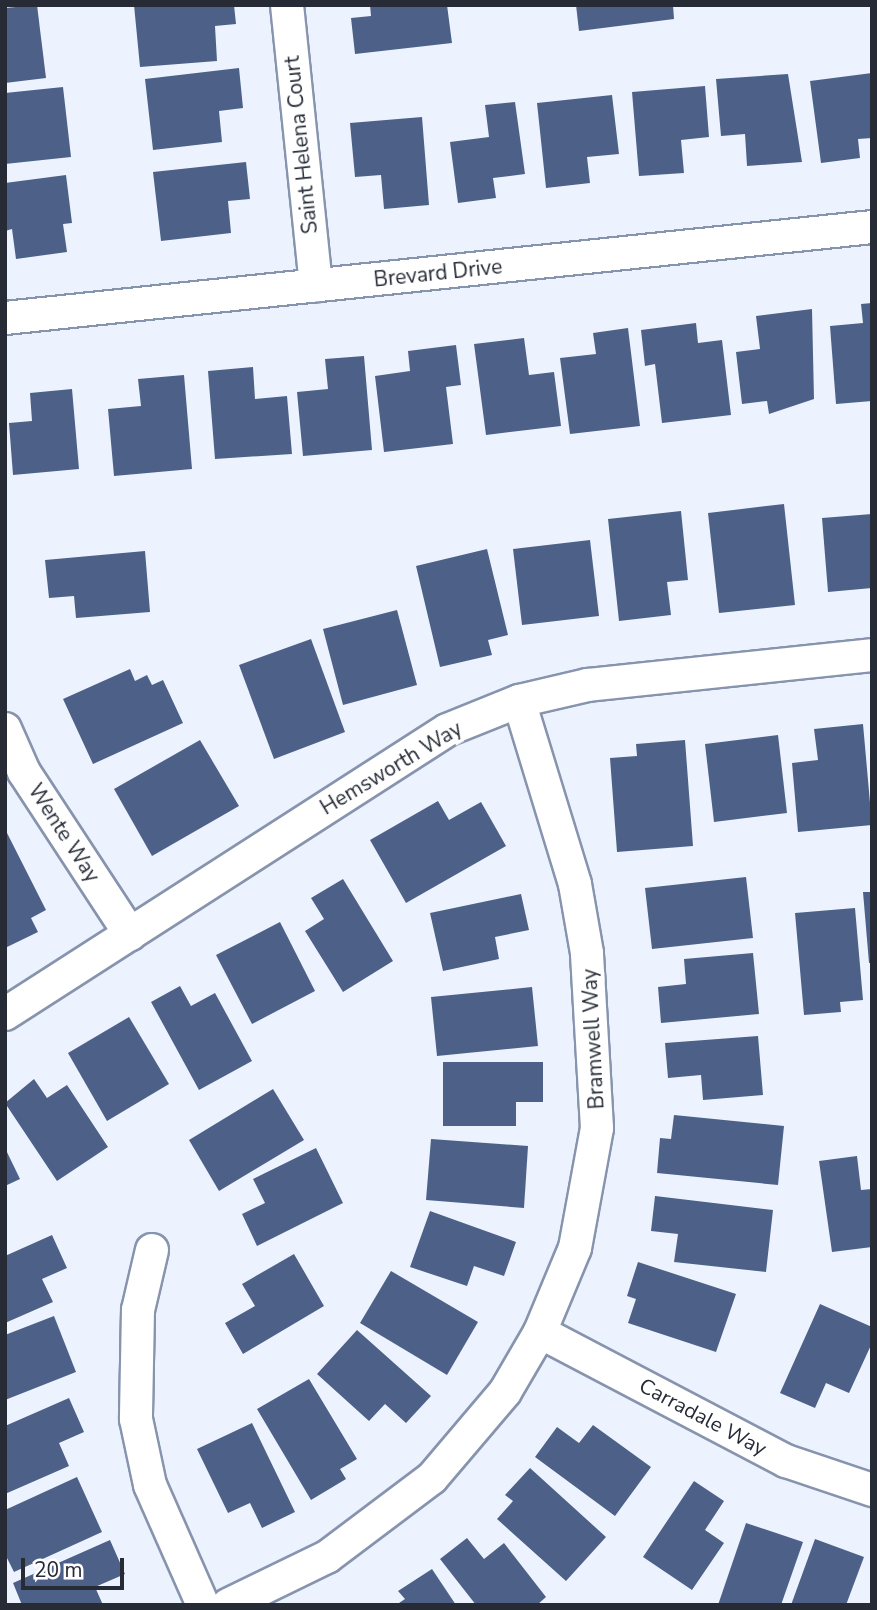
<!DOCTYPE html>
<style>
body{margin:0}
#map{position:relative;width:877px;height:1610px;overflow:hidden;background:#ecf3fe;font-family:"Nunito Sans",sans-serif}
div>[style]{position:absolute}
.building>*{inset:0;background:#4d6188}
.roads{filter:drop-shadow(2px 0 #8794ae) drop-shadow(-2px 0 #8794ae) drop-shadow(0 2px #8794ae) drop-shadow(0 -2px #8794ae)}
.minor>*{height:32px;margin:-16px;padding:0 16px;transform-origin:16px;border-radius:16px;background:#fff}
span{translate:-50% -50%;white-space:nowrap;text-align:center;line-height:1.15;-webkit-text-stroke:7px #fff;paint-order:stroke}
.street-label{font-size:21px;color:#262b36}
.frame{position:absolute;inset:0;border:7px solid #262b36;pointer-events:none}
.scale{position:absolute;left:21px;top:1558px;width:103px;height:32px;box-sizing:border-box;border:4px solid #262b36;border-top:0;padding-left:9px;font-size:21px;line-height:24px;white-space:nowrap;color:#262b36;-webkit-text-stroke:5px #fff;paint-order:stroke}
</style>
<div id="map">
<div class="building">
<i style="clip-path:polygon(37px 5px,46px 78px,5px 83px,5px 8px)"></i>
<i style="clip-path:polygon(134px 5px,234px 5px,236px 24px,215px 26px,217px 61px,140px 67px)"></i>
<i style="clip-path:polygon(370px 5px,447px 5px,452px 43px,355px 54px,351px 18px,371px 16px)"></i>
<i style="clip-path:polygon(576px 5px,673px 5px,674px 19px,579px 31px)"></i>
<i style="clip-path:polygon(239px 68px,243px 108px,219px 111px,222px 142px,153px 150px,145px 79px)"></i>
<i style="clip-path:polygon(872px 73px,872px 138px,858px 139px,860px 158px,821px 163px,810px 81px)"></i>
<i style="clip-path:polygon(788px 74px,802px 162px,747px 166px,745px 134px,721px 136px,716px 79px)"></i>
<i style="clip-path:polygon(705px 86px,709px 137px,681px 140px,684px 173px,639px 176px,632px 92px)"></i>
<i style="clip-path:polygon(63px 87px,71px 157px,5px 164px,5px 93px)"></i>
<i style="clip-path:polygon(612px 95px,619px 154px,587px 157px,590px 183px,546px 188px,537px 103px)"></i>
<i style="clip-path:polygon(515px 102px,525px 174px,493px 178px,496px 198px,458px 203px,450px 142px,489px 137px,485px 105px)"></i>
<i style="clip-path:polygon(422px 117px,429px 205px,384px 209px,381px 175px,355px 177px,350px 123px)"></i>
<i style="clip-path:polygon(246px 162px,250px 199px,228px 201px,231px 233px,161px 241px,153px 172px)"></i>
<i style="clip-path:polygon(66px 175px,72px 223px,63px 224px,67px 252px,16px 259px,12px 229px,5px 231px,5px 183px)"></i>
<i style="clip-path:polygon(872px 303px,872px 401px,836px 404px,830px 326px,863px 323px,861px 304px)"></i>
<i style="clip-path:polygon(812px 309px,814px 399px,769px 414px,767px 401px,742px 404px,736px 352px,760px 349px,756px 316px)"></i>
<i style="clip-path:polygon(696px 323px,698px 343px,722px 340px,731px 415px,662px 423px,655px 364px,645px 366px,641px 330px)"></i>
<i style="clip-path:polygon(628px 328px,640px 426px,570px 434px,560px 358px,596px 354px,593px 333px)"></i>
<i style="clip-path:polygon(524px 338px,529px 375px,554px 372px,561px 426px,486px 435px,474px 344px)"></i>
<i style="clip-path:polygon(456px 345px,461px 385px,446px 387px,453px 444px,384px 452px,375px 376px,410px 371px,408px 351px)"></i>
<i style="clip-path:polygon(364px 356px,372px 450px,303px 456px,297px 392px,328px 389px,325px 359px)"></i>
<i style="clip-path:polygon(253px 367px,255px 399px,287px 396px,292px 454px,215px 459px,208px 371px)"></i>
<i style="clip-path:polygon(184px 375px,192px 469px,114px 476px,108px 409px,141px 406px,138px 379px)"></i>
<i style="clip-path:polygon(72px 389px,79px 469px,13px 475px,9px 423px,32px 421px,30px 393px)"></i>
<i style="clip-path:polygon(784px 504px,795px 605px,719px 613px,708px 513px)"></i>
<i style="clip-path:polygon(681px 511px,688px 580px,667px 582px,671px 615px,619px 621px,608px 519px)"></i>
<i style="clip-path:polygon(872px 514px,872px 588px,828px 592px,822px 518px)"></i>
<i style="clip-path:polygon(590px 540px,599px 616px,522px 625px,513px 549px)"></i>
<i style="clip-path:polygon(487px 549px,508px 635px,488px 640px,492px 655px,440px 667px,416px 566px)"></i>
<i style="clip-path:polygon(145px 551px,150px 612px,76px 618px,74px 596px,49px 598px,45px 560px)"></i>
<i style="clip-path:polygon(397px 610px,417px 685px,343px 705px,323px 629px)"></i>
<i style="clip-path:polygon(311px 639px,345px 732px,274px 759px,239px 665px)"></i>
<i style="clip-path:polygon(130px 669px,135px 681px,147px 675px,152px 685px,163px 680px,183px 723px,93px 764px,63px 699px)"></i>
<i style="clip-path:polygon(863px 724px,872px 825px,798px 832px,792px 763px,818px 760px,814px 729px)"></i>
<i style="clip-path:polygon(778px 735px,787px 813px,714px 822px,705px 744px)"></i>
<i style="clip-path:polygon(200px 740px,239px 806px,152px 856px,114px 789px)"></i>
<i style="clip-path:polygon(685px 740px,693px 846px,617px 852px,610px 758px,637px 756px,636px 744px)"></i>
<i style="clip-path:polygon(438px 801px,449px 820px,481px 802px,506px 846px,406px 903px,370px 840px)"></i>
<i style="clip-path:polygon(5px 829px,46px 910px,31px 918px,38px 932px,5px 948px)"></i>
<i style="clip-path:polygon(746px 877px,753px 938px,652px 949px,645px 888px)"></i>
<i style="clip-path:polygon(343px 879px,393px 961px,343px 992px,305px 931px,324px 919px,311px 898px)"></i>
<i style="clip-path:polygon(863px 892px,872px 892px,872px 963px,869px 963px)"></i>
<i style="clip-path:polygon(521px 894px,529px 930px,495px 937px,499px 959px,443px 971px,430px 913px)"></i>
<i style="clip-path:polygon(855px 908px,863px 1000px,840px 1002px,841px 1012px,804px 1015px,795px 913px)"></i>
<i style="clip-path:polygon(280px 922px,315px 991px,252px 1024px,216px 955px)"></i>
<i style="clip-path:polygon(753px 953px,759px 1014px,661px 1023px,658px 987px,686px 984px,684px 959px)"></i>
<i style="clip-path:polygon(180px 986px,191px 1006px,215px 993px,252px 1061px,199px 1090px,151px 1002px)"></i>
<i style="clip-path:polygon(532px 987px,538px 1046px,437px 1056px,431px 997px)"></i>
<i style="clip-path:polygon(129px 1017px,169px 1084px,107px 1121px,68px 1053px)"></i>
<i style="clip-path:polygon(758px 1036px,763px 1095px,703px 1100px,701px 1075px,668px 1078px,665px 1043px)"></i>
<i style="clip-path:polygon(443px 1062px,543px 1062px,543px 1102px,516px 1102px,516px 1126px,443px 1126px)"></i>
<i style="clip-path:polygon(34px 1079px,47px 1098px,67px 1085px,108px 1147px,57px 1181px,5px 1103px)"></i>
<i style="clip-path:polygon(273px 1089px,304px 1140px,219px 1191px,189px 1140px)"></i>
<i style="clip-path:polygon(674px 1115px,784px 1126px,778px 1185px,657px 1173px,660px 1138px,671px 1139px)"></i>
<i style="clip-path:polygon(431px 1139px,528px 1146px,524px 1208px,426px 1200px)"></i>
<i style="clip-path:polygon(5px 1148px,20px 1179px,5px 1186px)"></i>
<i style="clip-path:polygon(316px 1148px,343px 1203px,257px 1246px,242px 1214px,265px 1203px,253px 1179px)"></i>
<i style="clip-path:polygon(857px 1156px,861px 1190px,872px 1189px,872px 1247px,832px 1252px,819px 1161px)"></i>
<i style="clip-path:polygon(655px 1196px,773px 1210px,766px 1272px,674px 1262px,678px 1234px,651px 1231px)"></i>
<i style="clip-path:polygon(430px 1211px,516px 1242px,504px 1276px,474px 1266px,467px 1286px,410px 1267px)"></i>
<i style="clip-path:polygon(52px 1235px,67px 1268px,42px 1279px,53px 1302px,5px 1323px,5px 1256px)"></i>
<i style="clip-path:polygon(294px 1254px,324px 1306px,243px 1354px,225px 1323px,255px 1306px,242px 1284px)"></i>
<i style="clip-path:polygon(638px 1262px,736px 1294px,716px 1352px,628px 1323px,636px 1299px,627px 1296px)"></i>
<i style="clip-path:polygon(391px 1271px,478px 1322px,447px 1375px,360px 1323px)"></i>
<i style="clip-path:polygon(820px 1304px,872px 1327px,872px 1343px,849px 1393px,826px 1383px,815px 1408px,780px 1393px)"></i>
<i style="clip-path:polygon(54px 1316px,76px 1372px,5px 1400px,5px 1335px)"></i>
<i style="clip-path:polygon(357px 1330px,431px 1396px,406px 1423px,385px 1404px,369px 1421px,317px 1374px)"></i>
<i style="clip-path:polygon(309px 1379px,357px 1459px,340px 1469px,346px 1479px,311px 1500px,257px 1409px)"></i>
<i style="clip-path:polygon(69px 1398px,84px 1432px,59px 1443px,69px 1466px,5px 1494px,5px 1426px)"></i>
<i style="clip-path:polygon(252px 1423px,295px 1512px,262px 1528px,250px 1503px,228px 1513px,197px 1449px)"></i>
<i style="clip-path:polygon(593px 1425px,651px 1467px,615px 1516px,535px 1457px,557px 1427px,579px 1443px)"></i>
<i style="clip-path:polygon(530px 1468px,606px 1537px,566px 1581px,497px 1519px,513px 1501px,505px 1495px)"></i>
<i style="clip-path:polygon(77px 1477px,102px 1532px,14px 1572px,5px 1554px,5px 1510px)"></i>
<i style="clip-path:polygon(694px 1481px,724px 1501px,705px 1530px,724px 1543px,692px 1590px,643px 1557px)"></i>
<i style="clip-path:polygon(746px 1523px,803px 1542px,781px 1605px,718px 1605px)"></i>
<i style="clip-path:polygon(467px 1538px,484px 1559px,504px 1543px,546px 1597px,537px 1605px,476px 1605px,440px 1559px)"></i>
<i style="clip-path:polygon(815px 1539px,864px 1557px,846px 1605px,791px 1605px)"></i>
<i style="clip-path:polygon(110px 1540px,125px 1574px,95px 1587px,103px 1605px,22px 1605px,13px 1583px)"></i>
<i style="clip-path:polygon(432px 1569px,456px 1605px,396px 1605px,405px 1599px,398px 1591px)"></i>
</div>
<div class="roads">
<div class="minor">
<i style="left:287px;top:5px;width:282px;rotate:84.1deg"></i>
<i style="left:5px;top:318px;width:872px;rotate:-5.99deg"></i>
<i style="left:5px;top:729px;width:47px;rotate:66.2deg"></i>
<i style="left:24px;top:772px;width:194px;rotate:56.8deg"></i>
<i style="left:5px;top:1014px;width:525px;rotate:-32.72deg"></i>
<i style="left:447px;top:730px;width:78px;rotate:-21.9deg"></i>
<i style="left:519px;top:701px;width:71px;rotate:-13.1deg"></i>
<i style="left:588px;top:685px;width:286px;rotate:-6deg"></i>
<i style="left:152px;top:1250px;width:62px;rotate:103.1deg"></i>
<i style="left:138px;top:1310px;width:109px;rotate:91.1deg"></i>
<i style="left:136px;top:1419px;width:67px;rotate:78deg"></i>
<i style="left:150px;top:1485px;width:131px;rotate:66.2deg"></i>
<i style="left:540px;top:1332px;width:278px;rotate:27.7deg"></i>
<i style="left:786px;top:1461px;width:91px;rotate:18.6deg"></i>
<i style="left:228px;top:1605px;width:110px;rotate:-25.9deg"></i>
<i style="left:327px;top:1557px;width:131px;rotate:-37deg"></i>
<i style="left:432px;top:1478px;width:113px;rotate:-49.7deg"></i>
<i style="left:505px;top:1392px;width:69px;rotate:-59.7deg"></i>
<i style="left:540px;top:1332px;width:91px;rotate:-67.4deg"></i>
<i style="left:575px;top:1248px;width:122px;rotate:-79.6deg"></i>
<i style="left:597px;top:1128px;width:175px;rotate:-93.3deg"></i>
<i style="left:587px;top:953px;width:70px;rotate:-99.9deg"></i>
<i style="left:575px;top:884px;width:191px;rotate:-107deg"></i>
</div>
</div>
<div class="street-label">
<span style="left:301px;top:145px;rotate:-96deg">Saint Helena Court</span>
<span style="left:438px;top:273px;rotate:-6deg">Brevard Drive</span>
<span style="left:391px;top:768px;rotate:-31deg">Hemsworth Way</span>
<span style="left:64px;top:833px;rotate:57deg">Wente Way</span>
<span style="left:593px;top:1039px;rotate:-93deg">Bramwell Way</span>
<span style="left:703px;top:1417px;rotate:28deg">Carradale Way</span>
</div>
<div class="frame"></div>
<div class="scale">20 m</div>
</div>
